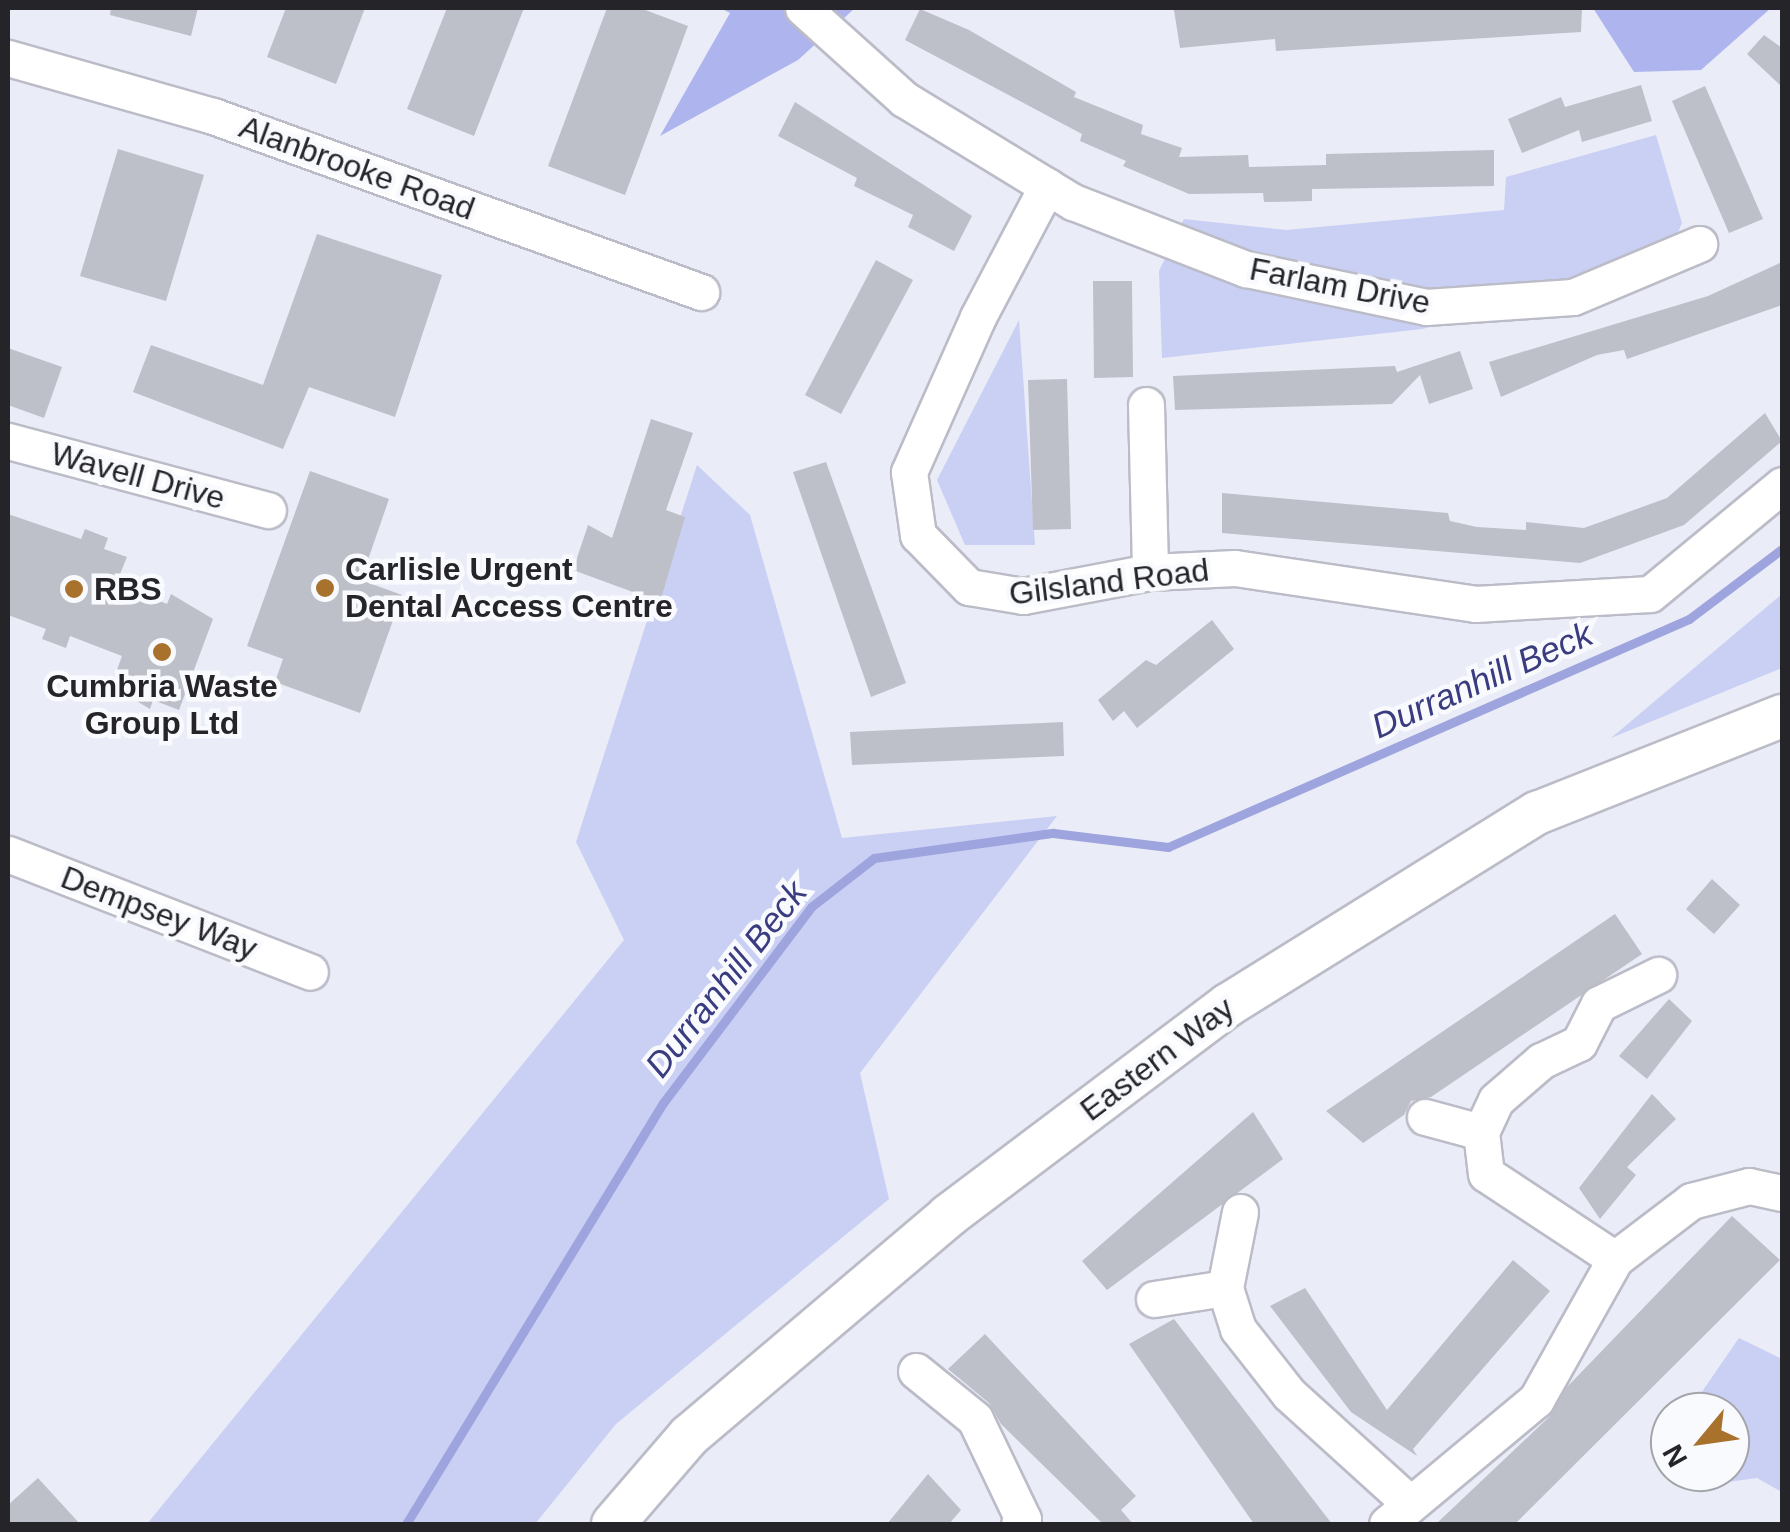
<!DOCTYPE html>
<style>
body{margin:0}
#map{position:relative;width:1790px;height:1532px;overflow:hidden;background:#eaecf7;font-family:Helvetica,sans-serif}
div>[style]{position:absolute}
.green>*{inset:0;background:#cacff4}
.forest>*{inset:0;background:#aeb5ee}
.stream>*{height:9px;margin:-4.5px;padding:0 4.5px;transform-origin:4.5px;border-radius:4.5px;background:#9ea4dd}
.building>*{inset:0;background:#bdbfc9}
.roads{filter:drop-shadow(2px 0 #bbbcc7) drop-shadow(-2px 0 #bbbcc7) drop-shadow(0 2px #bbbcc7) drop-shadow(0 -2px #bbbcc7)}
.minor>*{height:35px;margin:-17.5px;padding:0 17.5px;transform-origin:17.5px;border-radius:17.5px;background:#fff}
.tertiary>*{height:42px;margin:-21px;padding:0 21px;transform-origin:21px;border-radius:21px;background:#fff}
.dots>*{width:28px;height:28px;translate:-50% -50%;box-sizing:border-box;border:5px solid #f9fafe;border-radius:50%}
span{translate:-50% -50%;white-space:nowrap;text-align:center;line-height:1.15;-webkit-text-stroke:9px #f9fafe;paint-order:stroke}
.street-label{font-size:32px;color:#252529}
.poi-label{font-size:32px;color:#252529;font-weight:700}
.left{translate:0 -50%;text-align:left}
.water-label{font-size:35px;color:#3a3c80;font-style:italic}
.frame{position:absolute;inset:0;border:10px solid #252529;pointer-events:none}
.north{position:absolute;left:1650px;top:1392px;width:100px;height:100px;box-sizing:border-box;background:#f9fafe;border:2px solid #a4a5a9;border-radius:50%;rotate:241deg;font-size:28px;font-weight:700;line-height:40px;text-align:center;color:#252529}
.north::after{content:'';display:block;margin:auto;width:35px;height:45px;background:#a8712c;clip-path:polygon(50% 0,100% 100%,50% 72%,0 100%)}
</style>
<div id="map">
<div class="green">
<i style="clip-path:polygon(1656px 135px,1682px 223px,1676px 237px,1525px 304px,1422px 329px,1162px 358px,1159px 271px,1184px 219px,1286px 230px,1504px 210px,1506px 177px)"></i>
<i style="clip-path:polygon(1019px 320px,1035px 545px,965px 545px,937px 480px)"></i>
<i style="clip-path:polygon(697px 465px,750px 515px,842px 838px,1057px 816px,860px 1073px,889px 1199px,616px 1424px,535px 1524px,147px 1524px,624px 940px,576px 842px)"></i>
<i style="clip-path:polygon(1782px 594px,1782px 668px,1611px 738px)"></i>
<i style="clip-path:polygon(1739px 1338px,1782px 1359px,1782px 1492px,1757px 1478px,1728px 1482px,1713px 1472px,1730px 1472px,1730px 1412px,1688px 1412px)"></i>
</div>
<div class="forest">
<i style="clip-path:polygon(720px 8px,855px 8px,798px 60px,660px 136px,730px 13px)"></i>
<i style="clip-path:polygon(1593px 8px,1771px 8px,1701px 70px,1634px 72px)"></i>
</div>
<div class="stream">
<i style="left:406px;top:1524px;width:493px;rotate:-58.6deg"></i>
<i style="left:663px;top:1103px;width:246px;rotate:-52.9deg"></i>
<i style="left:811px;top:907px;width:80px;rotate:-37.9deg"></i>
<i style="left:874px;top:858px;width:181px;rotate:-8deg"></i>
<i style="left:1053px;top:833px;width:116px;rotate:6.9deg"></i>
<i style="left:1168px;top:847px;width:569px;rotate:-23.64deg"></i>
<i style="left:1689px;top:619px;width:116px;rotate:-37deg"></i>
</div>
<div class="building">
<i style="clip-path:polygon(111px 8px,198px 8px,191px 36px,110px 15px)"></i>
<i style="clip-path:polygon(286px 8px,365px 8px,336px 84px,267px 57px)"></i>
<i style="clip-path:polygon(447px 8px,524px 8px,474px 136px,407px 109px)"></i>
<i style="clip-path:polygon(607px 8px,640px 8px,688px 26px,625px 195px,548px 166px)"></i>
<i style="clip-path:polygon(1582px 8px,1581px 32px,1276px 51px,1275px 39px,1180px 48px,1174px 10px)"></i>
<i style="clip-path:polygon(920px 9px,969px 30px,1076px 92px,1074px 97px,1143px 125px,1141px 134px,1182px 148px,1179px 157px,1248px 155px,1249px 167px,1326px 165px,1326px 154px,1494px 150px,1494px 186px,1312px 189px,1312px 201px,1264px 202px,1263px 193px,1189px 194px,1123px 166px,1126px 161px,1080px 141px,1082px 134px,905px 40px)"></i>
<i style="clip-path:polygon(1764px 35px,1782px 48px,1782px 87px,1747px 54px)"></i>
<i style="clip-path:polygon(1641px 85px,1652px 121px,1582px 142px,1579px 130px,1522px 153px,1508px 119px,1561px 97px,1565px 107px)"></i>
<i style="clip-path:polygon(1705px 86px,1763px 219px,1729px 233px,1672px 101px)"></i>
<i style="clip-path:polygon(795px 102px,972px 216px,954px 251px,908px 227px,913px 215px,854px 186px,857px 178px,778px 136px)"></i>
<i style="clip-path:polygon(118px 149px,204px 175px,166px 301px,80px 276px)"></i>
<i style="clip-path:polygon(317px 234px,442px 275px,395px 417px,309px 387px,283px 449px,133px 392px,151px 345px,263px 385px)"></i>
<i style="clip-path:polygon(876px 260px,913px 280px,841px 414px,805px 395px)"></i>
<i style="clip-path:polygon(1782px 262px,1782px 305px,1627px 359px,1624px 350px,1597px 355px,1501px 397px,1489px 362px,1708px 296px)"></i>
<i style="clip-path:polygon(1093px 281px,1132px 281px,1133px 377px,1094px 378px)"></i>
<i style="clip-path:polygon(8px 348px,62px 367px,44px 418px,8px 405px)"></i>
<i style="clip-path:polygon(1460px 351px,1473px 389px,1429px 404px,1420px 375px,1392px 404px,1175px 410px,1173px 376px,1395px 366px,1397px 372px)"></i>
<i style="clip-path:polygon(1067px 379px,1071px 529px,1033px 530px,1028px 380px)"></i>
<i style="clip-path:polygon(1765px 413px,1782px 441px,1684px 525px,1580px 563px,1222px 533px,1222px 493px,1448px 513px,1450px 521px,1477px 527px,1526px 530px,1526px 522px,1584px 528px,1667px 498px)"></i>
<i style="clip-path:polygon(651px 419px,693px 433px,666px 510px,685px 517px,660px 602px,573px 570px,588px 525px,612px 538px)"></i>
<i style="clip-path:polygon(826px 462px,906px 683px,871px 697px,793px 472px)"></i>
<i style="clip-path:polygon(310px 471px,389px 499px,361px 580px,402px 595px,360px 713px,275px 682px,283px 659px,247px 646px)"></i>
<i style="clip-path:polygon(8px 514px,81px 539px,85px 529px,108px 538px,104px 549px,127px 557px,116px 584px,167px 604px,171px 594px,213px 619px,179px 710px,153px 700px,150px 709px,111px 686px,122px 656px,70px 636px,66px 648px,42px 639px,46px 629px,8px 615px)"></i>
<i style="clip-path:polygon(1212px 620px,1234px 649px,1137px 728px,1124px 711px,1113px 721px,1098px 700px,1146px 660px,1156px 665px)"></i>
<i style="clip-path:polygon(1063px 722px,1064px 756px,852px 765px,850px 732px)"></i>
<i style="clip-path:polygon(1712px 879px,1740px 905px,1714px 934px,1686px 909px)"></i>
<i style="clip-path:polygon(1615px 914px,1642px 954px,1431px 1097px,1411px 1101px,1404px 1115px,1363px 1143px,1326px 1111px)"></i>
<i style="clip-path:polygon(1669px 999px,1692px 1021px,1647px 1079px,1619px 1056px)"></i>
<i style="clip-path:polygon(1652px 1094px,1676px 1119px,1627px 1167px,1636px 1175px,1600px 1219px,1579px 1188px)"></i>
<i style="clip-path:polygon(1253px 1112px,1283px 1159px,1107px 1290px,1082px 1261px)"></i>
<i style="clip-path:polygon(1732px 1216px,1780px 1260px,1515px 1524px,1436px 1524px,1550px 1416px,1567px 1387px)"></i>
<i style="clip-path:polygon(1513px 1260px,1550px 1291px,1413px 1449px,1417px 1456px,1351px 1412px,1270px 1306px,1305px 1288px,1387px 1410px)"></i>
<i style="clip-path:polygon(1174px 1319px,1332px 1524px,1254px 1524px,1129px 1344px)"></i>
<i style="clip-path:polygon(985px 1334px,1136px 1496px,1121px 1510px,1133px 1524px,1103px 1524px,1001px 1424px,989px 1403px,948px 1369px)"></i>
<i style="clip-path:polygon(928px 1474px,961px 1510px,949px 1524px,887px 1524px)"></i>
<i style="clip-path:polygon(38px 1478px,80px 1524px,8px 1524px,8px 1505px)"></i>
</div>
<div class="roads">
<div class="minor">
<i style="left:803px;top:8px;width:136px;rotate:42deg"></i>
<i style="left:904px;top:99px;width:198px;rotate:31.4deg"></i>
<i style="left:1073px;top:202px;width:186px;rotate:21.2deg"></i>
<i style="left:1246px;top:269px;width:184px;rotate:11.9deg"></i>
<i style="left:1426px;top:307px;width:147px;rotate:-3.9deg"></i>
<i style="left:1573px;top:297px;width:137px;rotate:-22.8deg"></i>
<i style="left:8px;top:58px;width:213px;rotate:15.8deg"></i>
<i style="left:213px;top:116px;width:519px;rotate:19.83deg"></i>
<i style="left:1047px;top:186px;width:148px;rotate:117.8deg"></i>
<i style="left:978px;top:317px;width:170px;rotate:114deg"></i>
<i style="left:909px;top:472px;width:64px;rotate:81.9deg"></i>
<i style="left:918px;top:535px;width:73px;rotate:45.6deg"></i>
<i style="left:969px;top:587px;width:55px;rotate:9.5deg"></i>
<i style="left:1023px;top:596px;width:129px;rotate:-10.7deg"></i>
<i style="left:1150px;top:572px;width:85px;rotate:-2.7deg"></i>
<i style="left:1235px;top:568px;width:243px;rotate:8.5deg"></i>
<i style="left:1475px;top:604px;width:175px;rotate:-3.3deg"></i>
<i style="left:1650px;top:594px;width:171px;rotate:-39.5deg"></i>
<i style="left:1146px;top:405px;width:167px;rotate:88.6deg"></i>
<i style="left:8px;top:441px;width:269px;rotate:14.9deg"></i>
<i style="left:8px;top:854px;width:324px;rotate:21.3deg"></i>
<i style="left:1425px;top:1117px;width:58px;rotate:15deg"></i>
<i style="left:1240px;top:1212px;width:77px;rotate:101.2deg"></i>
<i style="left:1225px;top:1288px;width:43px;rotate:72.4deg"></i>
<i style="left:1238px;top:1329px;width:83px;rotate:51.9deg"></i>
<i style="left:1289px;top:1394px;width:159px;rotate:42.2deg"></i>
<i style="left:1615px;top:1259px;width:154px;rotate:-146.6deg"></i>
<i style="left:1486px;top:1174px;width:42px;rotate:-96.8deg"></i>
<i style="left:1481px;top:1132px;width:35px;rotate:-65deg"></i>
<i style="left:1496px;top:1100px;width:60px;rotate:-40.9deg"></i>
<i style="left:1541px;top:1061px;width:42px;rotate:-25.3deg"></i>
<i style="left:1579px;top:1043px;width:44px;rotate:-62.9deg"></i>
<i style="left:1599px;top:1004px;width:66px;rotate:-26.2deg"></i>
<i style="left:1154px;top:1299px;width:72px;rotate:-8.8deg"></i>
<i style="left:916px;top:1371px;width:76px;rotate:39.1deg"></i>
<i style="left:975px;top:1419px;width:111px;rotate:64.4deg"></i>
<i style="left:1023px;top:1519px;width:6px;rotate:129deg"></i>
<i style="left:1387px;top:1524px;width:194px;rotate:-39.8deg"></i>
<i style="left:1536px;top:1400px;width:162px;rotate:-60.7deg"></i>
<i style="left:1615px;top:1259px;width:96px;rotate:-37.3deg"></i>
<i style="left:1691px;top:1201px;width:60px;rotate:-14.5deg"></i>
<i style="left:1749px;top:1186px;width:34px;rotate:12deg"></i>
</div>
<div class="tertiary">
<i style="left:613px;top:1524px;width:116px;rotate:-49.2deg"></i>
<i style="left:689px;top:1436px;width:340px;rotate:-40.3deg"></i>
<i style="left:948px;top:1216px;width:351px;rotate:-37deg"></i>
<i style="left:1228px;top:1005px;width:364px;rotate:-31.9deg"></i>
<i style="left:1537px;top:813px;width:264px;rotate:-21.6deg"></i>
</div>
</div>
<div class="dots">
<i style="left:325px;top:588px;background:#a8712c"></i>
<i style="left:74px;top:589px;background:#a8712c"></i>
<i style="left:162px;top:652px;background:#a8712c"></i>
</div>
<div class="street-label">
<span style="left:357px;top:168px;rotate:20deg">Alanbrooke Road</span>
<span style="left:1340px;top:286px;rotate:11deg">Farlam Drive</span>
<span style="left:138px;top:476px;rotate:15deg">Wavell Drive</span>
<span style="left:1109px;top:582px;rotate:-7deg">Gilsland Road</span>
<span style="left:159px;top:913px;rotate:21deg">Dempsey Way</span>
<span style="left:1157px;top:1059px;rotate:-37deg">Eastern Way</span>
</div>
<div class="poi-label">
<span class="left" style="left:345px;top:588px">Carlisle Urgent<br>Dental Access Centre</span>
<span class="left" style="left:94px;top:589px">RBS</span>
<span style="left:162px;top:705px">Cumbria Waste<br>Group Ltd</span>
</div>
<div class="water-label">
<span style="left:1482px;top:680px;rotate:-24deg">Durranhill Beck</span>
<span style="left:726px;top:979px;rotate:-52deg">Durranhill Beck</span>
</div>
<div class="frame"></div>
<div class="north">N</div>
</div>
